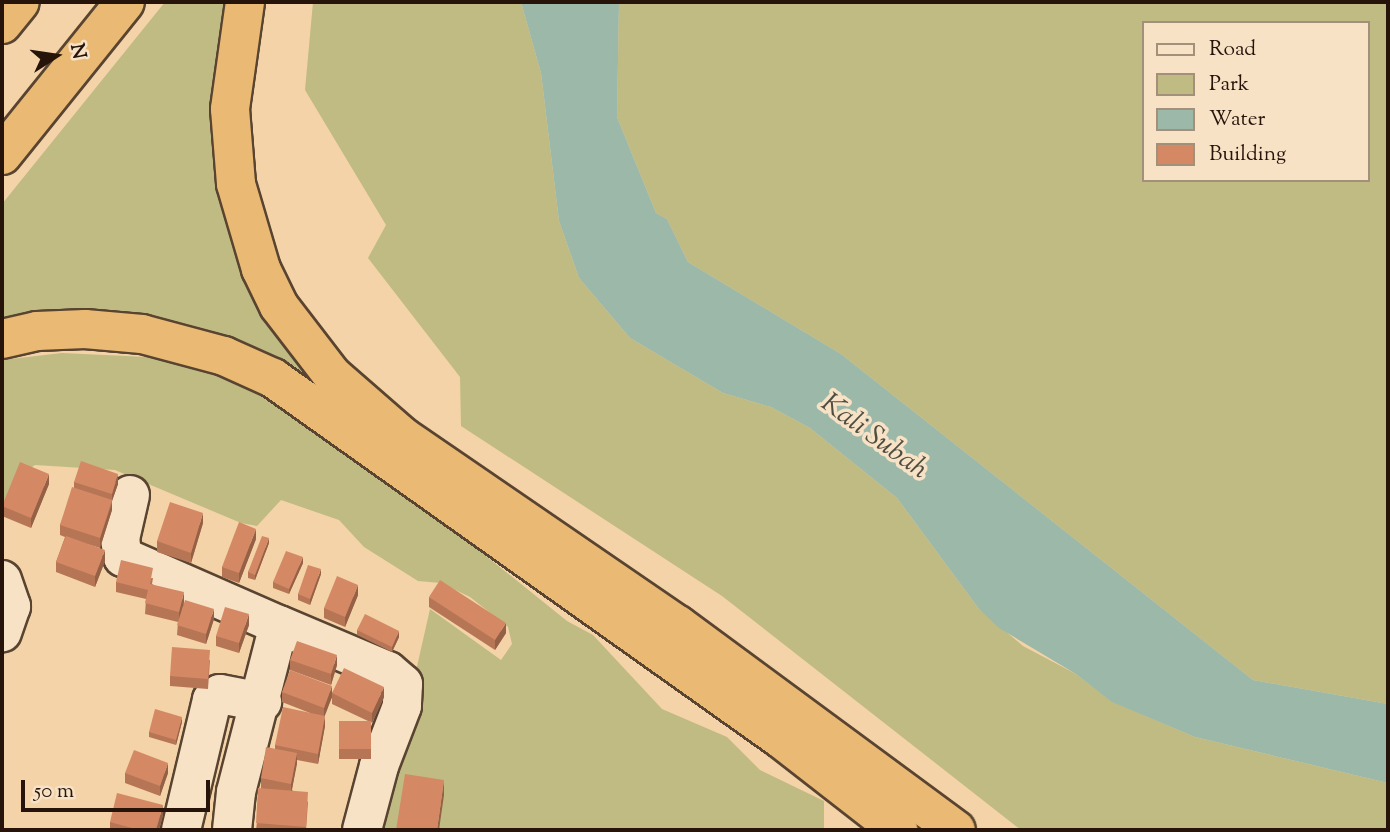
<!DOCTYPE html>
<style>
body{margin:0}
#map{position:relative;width:1390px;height:832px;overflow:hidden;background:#f3d3a7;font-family:"Sorts Mill Goudy",serif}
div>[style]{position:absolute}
.green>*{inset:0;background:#c0bb83}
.water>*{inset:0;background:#9bb8a8}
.roads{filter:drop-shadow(2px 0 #594431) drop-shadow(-2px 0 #594431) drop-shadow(0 2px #594431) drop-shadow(0 -2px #594431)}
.minor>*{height:38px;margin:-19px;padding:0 19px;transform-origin:19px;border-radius:19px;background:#f7e2c6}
.highway>*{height:38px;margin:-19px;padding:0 19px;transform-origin:19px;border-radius:19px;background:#eaba74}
.wall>*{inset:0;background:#b67656}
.shaded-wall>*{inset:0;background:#946046}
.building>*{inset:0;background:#d48964}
span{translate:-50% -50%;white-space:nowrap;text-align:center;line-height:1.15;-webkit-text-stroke:7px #f7e2c6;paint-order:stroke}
.water-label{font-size:28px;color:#4f4d41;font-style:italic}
.frame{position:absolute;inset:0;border:4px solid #26140a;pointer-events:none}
.legend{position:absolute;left:1142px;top:21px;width:228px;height:161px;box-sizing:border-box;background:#f7e2c6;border:2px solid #a3907b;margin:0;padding:9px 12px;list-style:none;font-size:21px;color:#26140a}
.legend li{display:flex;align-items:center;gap:14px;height:35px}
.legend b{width:35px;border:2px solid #a3907b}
.north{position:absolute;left:21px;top:21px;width:70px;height:70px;-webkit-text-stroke:5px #f7e2c6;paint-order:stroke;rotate:78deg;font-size:19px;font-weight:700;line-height:28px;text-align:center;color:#26140a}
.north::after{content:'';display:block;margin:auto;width:24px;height:32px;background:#26140a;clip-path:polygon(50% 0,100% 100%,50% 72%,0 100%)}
.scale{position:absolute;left:21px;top:780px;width:189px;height:32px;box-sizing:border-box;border:4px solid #26140a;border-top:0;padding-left:9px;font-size:21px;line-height:24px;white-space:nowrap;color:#26140a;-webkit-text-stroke:5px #f7e2c6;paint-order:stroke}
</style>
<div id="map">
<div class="green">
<i style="clip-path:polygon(165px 2px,230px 2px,223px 169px,340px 400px,237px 342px,187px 324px,130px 313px,67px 310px,2px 321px,2px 204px)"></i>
<i style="clip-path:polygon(313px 2px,521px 2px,541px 73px,559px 221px,579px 278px,630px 338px,723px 393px,771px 407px,810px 428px,897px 498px,979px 609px,1023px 646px,1076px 674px,1113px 702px,1195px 737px,1388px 783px,1388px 830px,1021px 830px,722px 596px,461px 426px,460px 377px,368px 258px,386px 225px,305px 90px)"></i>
<i style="clip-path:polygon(evenodd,619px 2px,1388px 2px,1388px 704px,1253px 680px,841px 354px,688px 262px,667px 219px,656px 213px,617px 117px,619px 2px,1143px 23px,1367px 23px,1367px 180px,1143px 180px,1143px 23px)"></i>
<i style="clip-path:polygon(62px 353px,190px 359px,235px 373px,445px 523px,567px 621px,593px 635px,662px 709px,727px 737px,760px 770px,824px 801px,824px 830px,380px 830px,430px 609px,501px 660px,512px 644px,508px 627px,470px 597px,441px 583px,418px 581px,364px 547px,339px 520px,281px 500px,257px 526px,241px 523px,115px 470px,35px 465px,18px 477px,2px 508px,2px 360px)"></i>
</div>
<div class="water">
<i style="clip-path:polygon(521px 2px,619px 2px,617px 117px,656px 213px,667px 219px,688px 262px,841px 354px,1253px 680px,1388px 704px,1388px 783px,1195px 737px,1112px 702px,1076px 674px,999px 628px,979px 609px,897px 498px,810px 428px,771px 407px,723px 393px,630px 338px,579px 278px,559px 221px,541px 73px)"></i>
</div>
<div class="roads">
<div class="minor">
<i style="left:130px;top:495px;width:45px;rotate:102.8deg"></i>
<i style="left:120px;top:539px;width:18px;rotate:81deg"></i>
<i style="left:123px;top:557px;width:170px;rotate:23.6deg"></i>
<i style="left:2px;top:580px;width:28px;rotate:71deg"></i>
<i style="left:11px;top:606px;width:28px;rotate:109deg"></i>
<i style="left:181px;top:830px;width:134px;rotate:-76.6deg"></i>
<i style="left:212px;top:700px;width:10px;rotate:-37deg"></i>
<i style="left:220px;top:694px;width:43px;rotate:10.8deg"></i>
<i style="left:232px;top:830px;width:38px;rotate:-84deg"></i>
<i style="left:236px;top:792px;width:172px;rotate:-75.6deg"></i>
<i style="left:279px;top:625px;width:118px;rotate:22.9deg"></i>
<i style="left:388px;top:671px;width:20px;rotate:41deg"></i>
<i style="left:403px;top:684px;width:22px;rotate:93deg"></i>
<i style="left:402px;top:706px;width:64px;rotate:111deg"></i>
<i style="left:379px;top:766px;width:66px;rotate:104.9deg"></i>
</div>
<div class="highway">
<i style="left:245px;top:2px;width:108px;rotate:98deg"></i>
<i style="left:230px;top:109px;width:75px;rotate:85.4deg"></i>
<i style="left:236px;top:184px;width:89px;rotate:73.6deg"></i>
<i style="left:261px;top:269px;width:41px;rotate:64.1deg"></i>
<i style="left:279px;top:306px;width:87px;rotate:52.5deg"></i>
<i style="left:332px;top:375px;width:94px;rotate:41.1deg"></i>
<i style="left:403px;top:437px;width:333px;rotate:34.4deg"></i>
<i style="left:678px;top:625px;width:345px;rotate:36.4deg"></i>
<i style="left:2px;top:24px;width:28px;rotate:-51deg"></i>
<i style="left:2px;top:155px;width:196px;rotate:-51.2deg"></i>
<i style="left:2px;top:339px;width:36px;rotate:-13deg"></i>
<i style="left:37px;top:331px;width:48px;rotate:-2.4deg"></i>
<i style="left:85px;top:329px;width:57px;rotate:5deg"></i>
<i style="left:142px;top:334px;width:85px;rotate:15deg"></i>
<i style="left:224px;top:356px;width:54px;rotate:24.2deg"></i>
<i style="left:273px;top:378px;width:622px;rotate:35.38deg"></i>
<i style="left:780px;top:738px;width:150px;rotate:37.9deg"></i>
</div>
</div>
<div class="wall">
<i style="clip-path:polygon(74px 482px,118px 484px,112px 501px,112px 510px,100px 548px,87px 544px,105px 561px,95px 587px,56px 572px,56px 562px,65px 537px,60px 535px,60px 525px,74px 488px)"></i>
<i style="clip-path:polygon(49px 484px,31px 528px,2px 516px,2px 505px)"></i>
<i style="clip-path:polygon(203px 523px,191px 563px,157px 552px,157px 541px)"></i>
<i style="clip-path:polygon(256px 539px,239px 583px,222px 577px,222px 567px)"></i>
<i style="clip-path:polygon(269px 543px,255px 580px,248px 578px,248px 572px)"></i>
<i style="clip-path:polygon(303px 563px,289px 594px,273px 588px,273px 582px)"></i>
<i style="clip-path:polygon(321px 574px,310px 605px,298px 600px,298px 594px)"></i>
<i style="clip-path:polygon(153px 578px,152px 584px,184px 602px,182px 611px,214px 619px,206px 644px,177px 635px,178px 622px,145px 614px,146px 599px,116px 592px,116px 582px)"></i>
<i style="clip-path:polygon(358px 595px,345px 627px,324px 618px,324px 608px)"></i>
<i style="clip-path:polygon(429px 597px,506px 633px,495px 650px,429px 607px)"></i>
<i style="clip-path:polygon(249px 625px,239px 653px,216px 646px,216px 636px)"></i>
<i style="clip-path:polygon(357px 630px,399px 637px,392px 652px,357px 635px)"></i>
<i style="clip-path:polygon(210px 660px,208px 689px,170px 686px,170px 676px)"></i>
<i style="clip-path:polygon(290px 660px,337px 665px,331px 685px,290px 670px)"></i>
<i style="clip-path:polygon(282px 692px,332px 692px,384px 697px,372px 723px,371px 722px,371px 759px,339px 759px,339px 721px,368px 721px,332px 704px,332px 697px,324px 716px,325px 726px,318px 764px,297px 760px,292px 790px,308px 802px,306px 830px,256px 830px,261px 788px,261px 778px,275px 749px,275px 745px,310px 713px,282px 702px)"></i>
<i style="clip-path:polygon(182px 722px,176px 745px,149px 737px,149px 732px)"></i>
<i style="clip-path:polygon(125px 773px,168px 773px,160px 796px,125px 783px)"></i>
<i style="clip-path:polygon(163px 815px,159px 830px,110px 830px,110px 822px)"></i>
</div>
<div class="shaded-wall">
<i style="clip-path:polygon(49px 474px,49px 484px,31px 528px,31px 518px)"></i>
<i style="clip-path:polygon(118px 474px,118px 484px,112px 501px,112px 510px,100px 548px,100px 538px,112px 503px,112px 494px)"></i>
<i style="clip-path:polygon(203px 513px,203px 523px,191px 563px,191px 553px)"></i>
<i style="clip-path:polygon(256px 529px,256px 539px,239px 583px,239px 573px)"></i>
<i style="clip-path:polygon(269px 538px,269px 543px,255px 580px,255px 575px)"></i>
<i style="clip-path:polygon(105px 550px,105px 561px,95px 587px,95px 576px)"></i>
<i style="clip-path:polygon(303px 557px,303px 563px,289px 594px,289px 589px)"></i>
<i style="clip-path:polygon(321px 569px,321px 574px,310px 605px,310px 599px)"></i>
<i style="clip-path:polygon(358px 585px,358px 595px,345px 627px,345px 617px)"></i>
<i style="clip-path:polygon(184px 592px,184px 602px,179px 622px,179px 612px)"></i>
<i style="clip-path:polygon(214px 609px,214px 619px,206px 644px,206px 634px)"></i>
<i style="clip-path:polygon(249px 614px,249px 625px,239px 653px,239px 643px)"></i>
<i style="clip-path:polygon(506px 623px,506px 633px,495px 650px,495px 640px)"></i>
<i style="clip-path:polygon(399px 631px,399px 637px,392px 652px,392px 647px)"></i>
<i style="clip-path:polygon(337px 655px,337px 665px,331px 685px,331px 674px)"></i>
<i style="clip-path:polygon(332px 686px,332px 697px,324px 718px,324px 708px)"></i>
<i style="clip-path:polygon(384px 687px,384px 697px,372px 723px,372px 713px)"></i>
<i style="clip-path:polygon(325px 716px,325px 726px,318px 764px,318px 754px)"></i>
<i style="clip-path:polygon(182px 717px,182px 722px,176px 745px,176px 740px)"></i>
<i style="clip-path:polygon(297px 753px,297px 764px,291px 794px,291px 784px)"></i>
<i style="clip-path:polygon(168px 763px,168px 773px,160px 796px,160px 786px)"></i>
<i style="clip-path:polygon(444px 780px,444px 795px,439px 830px,437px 830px)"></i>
<i style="clip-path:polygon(163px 805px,163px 815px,159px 830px,156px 830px)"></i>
</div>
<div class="building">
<i style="clip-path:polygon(81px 461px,118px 474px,112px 494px,74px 482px)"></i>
<i style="clip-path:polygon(20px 462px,49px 474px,31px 518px,2px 506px)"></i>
<i style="clip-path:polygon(72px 487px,112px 500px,100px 538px,60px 525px)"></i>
<i style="clip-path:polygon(170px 502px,203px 513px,191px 553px,157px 541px)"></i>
<i style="clip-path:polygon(239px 522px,256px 529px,239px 573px,222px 567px)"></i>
<i style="clip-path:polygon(66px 536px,105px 550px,95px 576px,56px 562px)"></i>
<i style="clip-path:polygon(262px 536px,269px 538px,255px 575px,248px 572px)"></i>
<i style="clip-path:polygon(286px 551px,303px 557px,289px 589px,273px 582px)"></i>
<i style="clip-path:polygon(121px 560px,153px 568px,150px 584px,184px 592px,179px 612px,145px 603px,148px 590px,116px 582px)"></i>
<i style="clip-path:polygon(308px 565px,321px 569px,310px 599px,298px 594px)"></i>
<i style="clip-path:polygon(337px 576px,358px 585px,345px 617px,324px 608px)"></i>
<i style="clip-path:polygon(440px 580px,506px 623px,495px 640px,429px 597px)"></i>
<i style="clip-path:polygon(185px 600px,214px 609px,206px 634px,177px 625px)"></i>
<i style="clip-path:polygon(225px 607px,249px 614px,239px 643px,216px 636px)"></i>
<i style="clip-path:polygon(365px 614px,399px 631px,392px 647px,357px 630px)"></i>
<i style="clip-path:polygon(297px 641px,337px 655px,331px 674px,290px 660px)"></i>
<i style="clip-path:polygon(172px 647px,210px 650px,208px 679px,170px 676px)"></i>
<i style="clip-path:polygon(344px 668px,384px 687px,372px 713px,332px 693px)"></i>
<i style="clip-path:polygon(290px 670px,332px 686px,324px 708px,282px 692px)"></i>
<i style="clip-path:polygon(283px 707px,325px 716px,318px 754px,275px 745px)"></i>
<i style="clip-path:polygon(155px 709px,182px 717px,176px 740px,149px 732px)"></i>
<i style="clip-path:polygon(339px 721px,371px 721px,371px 749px,339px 749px)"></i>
<i style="clip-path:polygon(266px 747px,297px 753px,291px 784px,261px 778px)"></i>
<i style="clip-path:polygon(134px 750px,168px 763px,160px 786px,125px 773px)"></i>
<i style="clip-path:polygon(405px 774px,444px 780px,437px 830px,396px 830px)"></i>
<i style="clip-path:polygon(258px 788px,308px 792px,306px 827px,256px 823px)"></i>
<i style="clip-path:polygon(117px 793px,163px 805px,156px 830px,139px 830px,110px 822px)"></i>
</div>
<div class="water-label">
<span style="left:874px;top:437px;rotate:36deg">Kali Subah</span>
</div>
<div class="frame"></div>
<ul class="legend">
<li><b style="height:9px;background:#f7e2c6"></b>Road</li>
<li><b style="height:19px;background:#c0bb83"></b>Park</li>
<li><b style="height:19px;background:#9bb8a8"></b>Water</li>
<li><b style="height:19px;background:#d48964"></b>Building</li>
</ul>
<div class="north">N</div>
<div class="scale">50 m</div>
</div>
